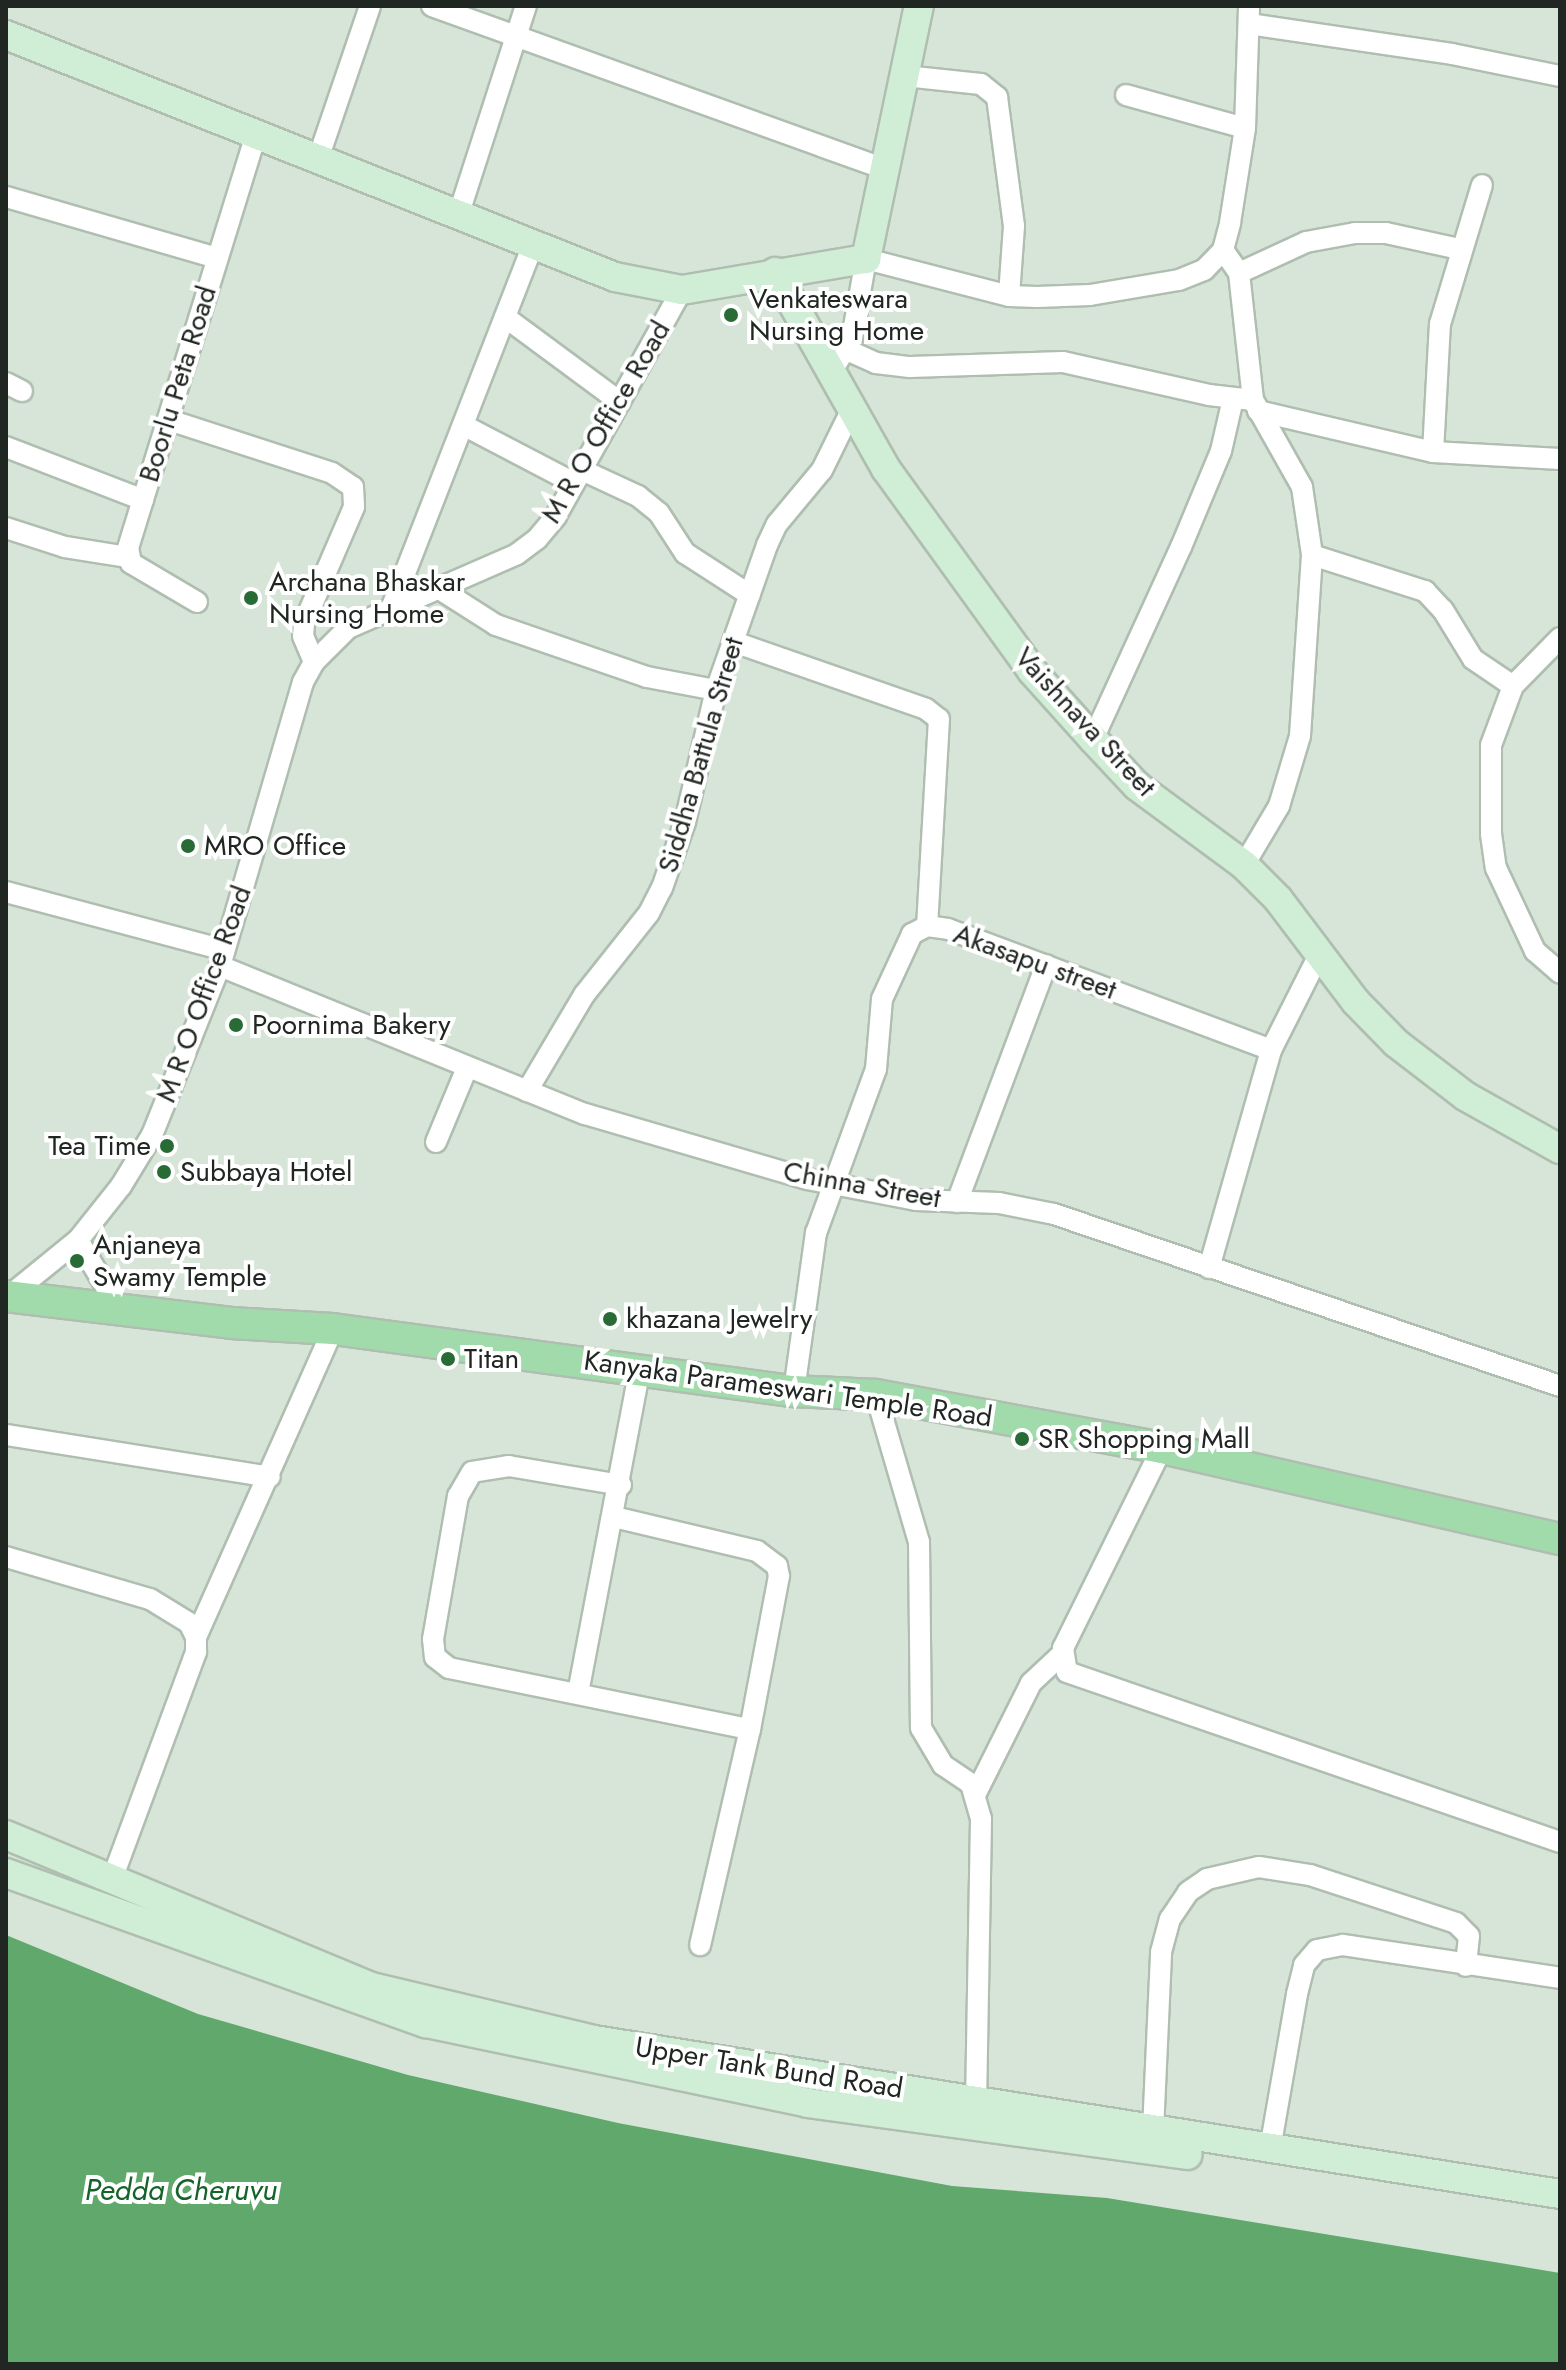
<!DOCTYPE html>
<style>
body{margin:0}
#map{position:relative;width:1566px;height:2370px;overflow:hidden;background:#d6e5d7;font-family:Jost,sans-serif}
div>[style]{position:absolute}
.water>*{inset:0;background:#60a86b}
.roads{filter:drop-shadow(2px 0 #afbeb0) drop-shadow(-2px 0 #afbeb0) drop-shadow(0 2px #afbeb0) drop-shadow(0 -2px #afbeb0)}
.street>*{height:20px;margin:-10px;padding:0 10px;transform-origin:10px;border-radius:10px;background:#fff}
.secondary>*{height:28px;margin:-14px;padding:0 14px;transform-origin:14px;border-radius:14px;background:#d0edd5}
.primary>*{height:30px;margin:-15px;padding:0 15px;transform-origin:15px;border-radius:15px;background:#a1dbab}
.dots>*{width:22px;height:22px;translate:-50% -50%;box-sizing:border-box;border:4px solid #fff;border-radius:50%}
span{translate:-50% -50%;white-space:nowrap;text-align:center;line-height:1.15;-webkit-text-stroke:8px #fff;paint-order:stroke}
.poi-label{font-size:28px;color:#202621}
.left{translate:0 -50%;text-align:left}
.right{translate:-100% -50%;text-align:right}
.street-label{font-size:28px;color:#202621}
.water-label{font-size:30px;color:#146329;font-style:italic}
.frame{position:absolute;inset:0;border:8px solid #202621;pointer-events:none}
</style>
<div id="map">
<div class="water">
<i style="clip-path:polygon(6px 1935px,198px 2014px,408px 2075px,618px 2123px,952px 2186px,1107px 2198px,1560px 2273px,1560px 2364px,6px 2364px)"></i>
</div>
<div class="roads">
<div class="street">
<i style="left:432px;top:6px;width:484px;rotate:19.8deg"></i>
<i style="left:1249px;top:24px;width:205px;rotate:8.4deg"></i>
<i style="left:1452px;top:54px;width:110px;rotate:11.5deg"></i>
<i style="left:905px;top:76px;width:76px;rotate:6deg"></i>
<i style="left:981px;top:84px;width:21px;rotate:39deg"></i>
<i style="left:997px;top:97px;width:130px;rotate:82.5deg"></i>
<i style="left:1014px;top:226px;width:70px;rotate:94.1deg"></i>
<i style="left:1126px;top:95px;width:123px;rotate:15.5deg"></i>
<i style="left:319px;top:156px;width:158px;rotate:-71.2deg"></i>
<i style="left:6px;top:197px;width:220px;rotate:16.1deg"></i>
<i style="left:459px;top:213px;width:218px;rotate:-72.1deg"></i>
<i style="left:1223px;top:250px;width:28px;rotate:55deg"></i>
<i style="left:1239px;top:273px;width:128px;rotate:83.7deg"></i>
<i style="left:1253px;top:400px;width:100px;rotate:60.6deg"></i>
<i style="left:1302px;top:487px;width:69px;rotate:81.6deg"></i>
<i style="left:1312px;top:555px;width:181px;rotate:93.8deg"></i>
<i style="left:1300px;top:736px;width:73px;rotate:106.7deg"></i>
<i style="left:1279px;top:806px;width:69px;rotate:120.7deg"></i>
<i style="left:1239px;top:273px;width:74px;rotate:-24.8deg"></i>
<i style="left:1306px;top:242px;width:50px;rotate:-10.4deg"></i>
<i style="left:1355px;top:233px;width:31px"></i>
<i style="left:1386px;top:233px;width:75px;rotate:12.4deg"></i>
<i style="left:505px;top:317px;width:143px;rotate:36.5deg"></i>
<i style="left:847px;top:350px;width:32px;rotate:24deg"></i>
<i style="left:876px;top:363px;width:34px;rotate:7deg"></i>
<i style="left:910px;top:367px;width:153px;rotate:-1.9deg"></i>
<i style="left:1063px;top:362px;width:150px;rotate:12.7deg"></i>
<i style="left:1209px;top:395px;width:44px;rotate:6.5deg"></i>
<i style="left:833px;top:369px;width:36px;rotate:-58deg"></i>
<i style="left:852px;top:338px;width:80px;rotate:-80deg"></i>
<i style="left:866px;top:259px;width:148px;rotate:14.5deg"></i>
<i style="left:1009px;top:296px;width:28px;rotate:2deg"></i>
<i style="left:1037px;top:297px;width:53px;rotate:-2.2deg"></i>
<i style="left:1090px;top:295px;width:90px;rotate:-9.6deg"></i>
<i style="left:1179px;top:280px;width:27px;rotate:-22deg"></i>
<i style="left:1204px;top:270px;width:28px;rotate:-46deg"></i>
<i style="left:1223px;top:250px;width:28px;rotate:-75deg"></i>
<i style="left:1230px;top:223px;width:96px;rotate:-81deg"></i>
<i style="left:1245px;top:128px;width:122px;rotate:-88.1deg"></i>
<i style="left:6px;top:383px;width:18px;rotate:27deg"></i>
<i style="left:1258px;top:411px;width:180px;rotate:13.2deg"></i>
<i style="left:1433px;top:452px;width:127px;rotate:3.2deg"></i>
<i style="left:169px;top:420px;width:171px;rotate:18deg"></i>
<i style="left:332px;top:473px;width:25px;rotate:34deg"></i>
<i style="left:353px;top:487px;width:20px;rotate:87deg"></i>
<i style="left:354px;top:507px;width:126px;rotate:113.3deg"></i>
<i style="left:304px;top:623px;width:13px;rotate:94deg"></i>
<i style="left:303px;top:636px;width:28px;rotate:67deg"></i>
<i style="left:463px;top:425px;width:125px;rotate:27.6deg"></i>
<i style="left:6px;top:447px;width:147px;rotate:21.1deg"></i>
<i style="left:1433px;top:452px;width:128px;rotate:-86.9deg"></i>
<i style="left:1440px;top:324px;width:145px;rotate:-73.2deg"></i>
<i style="left:582px;top:470px;width:62px;rotate:24.9deg"></i>
<i style="left:638px;top:496px;width:27px;rotate:39deg"></i>
<i style="left:659px;top:513px;width:48px;rotate:57deg"></i>
<i style="left:685px;top:553px;width:77px;rotate:32.9deg"></i>
<i style="left:6px;top:528px;width:62px;rotate:17.9deg"></i>
<i style="left:65px;top:547px;width:64px;rotate:9deg"></i>
<i style="left:1312px;top:555px;width:119px;rotate:17.7deg"></i>
<i style="left:1425px;top:591px;width:26px;rotate:47deg"></i>
<i style="left:1443px;top:610px;width:57px;rotate:58.5deg"></i>
<i style="left:1473px;top:659px;width:48px;rotate:34deg"></i>
<i style="left:438px;top:588px;width:69px;rotate:32.5deg"></i>
<i style="left:496px;top:625px;width:160px;rotate:19deg"></i>
<i style="left:647px;top:677px;width:70px;rotate:10.7deg"></i>
<i style="left:197px;top:602px;width:77px;rotate:-149.4deg"></i>
<i style="left:131px;top:563px;width:15px;rotate:-101deg"></i>
<i style="left:128px;top:548px;width:436px;rotate:-72.8deg"></i>
<i style="left:391px;top:609px;width:393px;rotate:-68.7deg"></i>
<i style="left:1560px;top:638px;width:67px;rotate:134.4deg"></i>
<i style="left:1513px;top:686px;width:63px;rotate:110.4deg"></i>
<i style="left:1491px;top:745px;width:89px;rotate:90deg"></i>
<i style="left:1491px;top:834px;width:34px;rotate:82deg"></i>
<i style="left:1496px;top:868px;width:92px;rotate:64.8deg"></i>
<i style="left:1535px;top:951px;width:33px;rotate:41deg"></i>
<i style="left:734px;top:642px;width:203px;rotate:19.2deg"></i>
<i style="left:926px;top:709px;width:16px;rotate:38deg"></i>
<i style="left:939px;top:719px;width:207px;rotate:93.3deg"></i>
<i style="left:1093px;top:739px;width:211px;rotate:-65.4deg"></i>
<i style="left:1181px;top:547px;width:104px;rotate:-67.4deg"></i>
<i style="left:1221px;top:451px;width:53px;rotate:-77deg"></i>
<i style="left:6px;top:892px;width:226px;rotate:14.9deg"></i>
<i style="left:220px;top:966px;width:394px;rotate:22.1deg"></i>
<i style="left:585px;top:1114px;width:231px;rotate:16.3deg"></i>
<i style="left:807px;top:1179px;width:111px;rotate:10.9deg"></i>
<i style="left:916px;top:1200px;width:83px;rotate:2.1deg"></i>
<i style="left:999px;top:1203px;width:56px;rotate:11.3deg"></i>
<i style="left:1054px;top:1214px;width:534px;rotate:18.77deg"></i>
<i style="left:527px;top:1091px;width:112px;rotate:-59.3deg"></i>
<i style="left:584px;top:995px;width:105px;rotate:-51.6deg"></i>
<i style="left:649px;top:913px;width:28px;rotate:-63deg"></i>
<i style="left:662px;top:888px;width:70px;rotate:-70.8deg"></i>
<i style="left:685px;top:822px;width:136px;rotate:-76.8deg"></i>
<i style="left:716px;top:690px;width:154px;rotate:-70.6deg"></i>
<i style="left:767px;top:545px;width:23px;rotate:-65deg"></i>
<i style="left:777px;top:524px;width:70px;rotate:-50.2deg"></i>
<i style="left:822px;top:470px;width:70px;rotate:-63.8deg"></i>
<i style="left:436px;top:1142px;width:80px;rotate:-67.3deg"></i>
<i style="left:957px;top:1202px;width:253px;rotate:-69.4deg"></i>
<i style="left:78px;top:1240px;width:80px;rotate:59.3deg"></i>
<i style="left:1209px;top:1268px;width:227px;rotate:-74.1deg"></i>
<i style="left:1271px;top:1050px;width:109px;rotate:-63.2deg"></i>
<i style="left:9px;top:1296px;width:89px;rotate:-39.1deg"></i>
<i style="left:78px;top:1240px;width:69px;rotate:-51.5deg"></i>
<i style="left:121px;top:1186px;width:60px;rotate:-58.7deg"></i>
<i style="left:152px;top:1135px;width:182px;rotate:-68.1deg"></i>
<i style="left:220px;top:966px;width:296px;rotate:-73.7deg"></i>
<i style="left:303px;top:682px;width:23px;rotate:-61deg"></i>
<i style="left:314px;top:662px;width:48px;rotate:-45deg"></i>
<i style="left:348px;top:628px;width:184px;rotate:-23.6deg"></i>
<i style="left:517px;top:554px;width:25px;rotate:-37deg"></i>
<i style="left:537px;top:539px;width:30px;rotate:-50deg"></i>
<i style="left:556px;top:516px;width:259px;rotate:-60.9deg"></i>
<i style="left:794px;top:1391px;width:160px;rotate:-82.1deg"></i>
<i style="left:816px;top:1233px;width:175px;rotate:-69.9deg"></i>
<i style="left:876px;top:1069px;width:70px;rotate:-85.1deg"></i>
<i style="left:882px;top:999px;width:72px;rotate:-65.2deg"></i>
<i style="left:912px;top:934px;width:17px;rotate:-28deg"></i>
<i style="left:927px;top:926px;width:21px;rotate:8deg"></i>
<i style="left:948px;top:929px;width:345px;rotate:20.5deg"></i>
<i style="left:876px;top:1395px;width:153px;rotate:73.7deg"></i>
<i style="left:919px;top:1542px;width:186px;rotate:89.4deg"></i>
<i style="left:921px;top:1728px;width:43px;rotate:59.3deg"></i>
<i style="left:943px;top:1765px;width:34px;rotate:34deg"></i>
<i style="left:971px;top:1784px;width:36px;rotate:74deg"></i>
<i style="left:981px;top:1819px;width:283px;rotate:91deg"></i>
<i style="left:6px;top:1435px;width:267px;rotate:9deg"></i>
<i style="left:1162px;top:1448px;width:223px;rotate:116.3deg"></i>
<i style="left:1063px;top:1648px;width:24px;rotate:81deg"></i>
<i style="left:1067px;top:1672px;width:521px;rotate:19.03deg"></i>
<i style="left:621px;top:1485px;width:114px;rotate:-170.4deg"></i>
<i style="left:509px;top:1466px;width:37px;rotate:171deg"></i>
<i style="left:472px;top:1472px;width:28px;rotate:120deg"></i>
<i style="left:458px;top:1496px;width:145px;rotate:99.9deg"></i>
<i style="left:433px;top:1639px;width:18px;rotate:84deg"></i>
<i style="left:435px;top:1657px;width:18px;rotate:38deg"></i>
<i style="left:449px;top:1668px;width:307px;rotate:11.5deg"></i>
<i style="left:614px;top:1517px;width:147px;rotate:13.4deg"></i>
<i style="left:757px;top:1551px;width:25px;rotate:37deg"></i>
<i style="left:777px;top:1566px;width:10px;rotate:79deg"></i>
<i style="left:779px;top:1576px;width:156px;rotate:100.7deg"></i>
<i style="left:750px;top:1729px;width:222px;rotate:103deg"></i>
<i style="left:6px;top:1557px;width:150px;rotate:16.3deg"></i>
<i style="left:150px;top:1599px;width:46px;rotate:31.6deg"></i>
<i style="left:189px;top:1623px;width:16px;rotate:63deg"></i>
<i style="left:196px;top:1637px;width:15px;rotate:90deg"></i>
<i style="left:196px;top:1652px;width:242px;rotate:110.3deg"></i>
<i style="left:196px;top:1637px;width:337px;rotate:-66deg"></i>
<i style="left:578px;top:1693px;width:331px;rotate:-79.2deg"></i>
<i style="left:976px;top:1793px;width:123px;rotate:-63.4deg"></i>
<i style="left:1031px;top:1683px;width:41px;rotate:-43deg"></i>
<i style="left:1153px;top:2131px;width:179px;rotate:-87.4deg"></i>
<i style="left:1161px;top:1952px;width:34px;rotate:-75deg"></i>
<i style="left:1170px;top:1919px;width:32px;rotate:-56deg"></i>
<i style="left:1188px;top:1892px;width:23px;rotate:-34deg"></i>
<i style="left:1207px;top:1879px;width:53px;rotate:-13deg"></i>
<i style="left:1259px;top:1867px;width:52px;rotate:8.9deg"></i>
<i style="left:1310px;top:1875px;width:154px;rotate:18.2deg"></i>
<i style="left:1456px;top:1923px;width:18px;rotate:45deg"></i>
<i style="left:1469px;top:1936px;width:30px;rotate:96deg"></i>
<i style="left:1270px;top:2149px;width:157px;rotate:-80.1deg"></i>
<i style="left:1297px;top:1994px;width:30px;rotate:-76deg"></i>
<i style="left:1304px;top:1965px;width:20px;rotate:-49deg"></i>
<i style="left:1317px;top:1950px;width:26px;rotate:-11deg"></i>
<i style="left:1343px;top:1945px;width:219px;rotate:8.6deg"></i>
</div>
<div class="secondary">
<i style="left:6px;top:35px;width:655px;rotate:21.67deg"></i>
<i style="left:615px;top:277px;width:68px;rotate:11deg"></i>
<i style="left:682px;top:290px;width:187px;rotate:-9.6deg"></i>
<i style="left:866px;top:259px;width:258px;rotate:-78.2deg"></i>
<i style="left:775px;top:272px;width:226px;rotate:60.6deg"></i>
<i style="left:886px;top:469px;width:249px;rotate:54.1deg"></i>
<i style="left:1032px;top:671px;width:91px;rotate:48.1deg"></i>
<i style="left:1093px;top:739px;width:64px;rotate:46.9deg"></i>
<i style="left:1137px;top:786px;width:133px;rotate:36.4deg"></i>
<i style="left:1244px;top:865px;width:48px;rotate:45deg"></i>
<i style="left:1278px;top:899px;width:129px;rotate:52.9deg"></i>
<i style="left:1356px;top:1002px;width:57px;rotate:45.7deg"></i>
<i style="left:1396px;top:1043px;width:87px;rotate:37.5deg"></i>
<i style="left:1465px;top:1096px;width:109px;rotate:29.2deg"></i>
<i style="left:6px;top:1835px;width:392px;rotate:22.6deg"></i>
<i style="left:368px;top:1986px;width:232px;rotate:13.4deg"></i>
<i style="left:594px;top:2040px;width:978px;rotate:9.06deg"></i>
<i style="left:6px;top:1873px;width:446px;rotate:19.7deg"></i>
<i style="left:426px;top:2023px;width:390px;rotate:11.8deg"></i>
<i style="left:808px;top:2103px;width:383px;rotate:7.8deg"></i>
</div>
<div class="primary">
<i style="left:6px;top:1296px;width:227px;rotate:6.8deg"></i>
<i style="left:231px;top:1323px;width:102px;rotate:3.4deg"></i>
<i style="left:333px;top:1329px;width:465px;rotate:7.7deg"></i>
<i style="left:794px;top:1391px;width:82px;rotate:2.8deg"></i>
<i style="left:876px;top:1395px;width:291px;rotate:10.5deg"></i>
<i style="left:1162px;top:1448px;width:408px;rotate:12.9deg"></i>
</div>
</div>
<div class="dots">
<i style="left:731px;top:315px;background:#286b35"></i>
<i style="left:251px;top:598px;background:#286b35"></i>
<i style="left:188px;top:846px;background:#286b35"></i>
<i style="left:236px;top:1025px;background:#286b35"></i>
<i style="left:167px;top:1146px;background:#286b35"></i>
<i style="left:164px;top:1172px;background:#286b35"></i>
<i style="left:77px;top:1261px;background:#286b35"></i>
<i style="left:610px;top:1319px;background:#286b35"></i>
<i style="left:448px;top:1359px;background:#286b35"></i>
<i style="left:1022px;top:1439px;background:#286b35"></i>
</div>
<div class="poi-label">
<span class="left" style="left:749px;top:315px">Venkateswara<br>Nursing Home</span>
<span class="left" style="left:269px;top:598px">Archana Bhaskar<br>Nursing Home</span>
<span class="left" style="left:204px;top:846px">MRO Office</span>
<span class="left" style="left:252px;top:1025px">Poornima Bakery</span>
<span class="right" style="left:151px;top:1146px">Tea Time</span>
<span class="left" style="left:180px;top:1172px">Subbaya Hotel</span>
<span class="left" style="left:93px;top:1261px">Anjaneya<br>Swamy Temple</span>
<span class="left" style="left:626px;top:1319px">khazana Jewelry</span>
<span class="left" style="left:464px;top:1359px">Titan</span>
<span class="left" style="left:1038px;top:1439px">SR Shopping Mall</span>
</div>
<div class="street-label">
<span style="left:178px;top:384px;rotate:-73deg">Boorlu Peta Road</span>
<span style="left:606px;top:422px;rotate:-60deg">M R O Office Road</span>
<span style="left:1085px;top:722px;rotate:47deg">Vaishnava Street</span>
<span style="left:701px;top:755px;rotate:-74deg">Siddha Battula Street</span>
<span style="left:1035px;top:962px;rotate:20deg">Akasapu street</span>
<span style="left:204px;top:994px;rotate:-70deg">M R O Office Road</span>
<span style="left:862px;top:1185px;rotate:10deg">Chinna Street</span>
<span style="left:788px;top:1389px;rotate:8deg">Kanyaka Parameswari Temple Road</span>
<span style="left:769px;top:2068px;rotate:9deg">Upper Tank Bund Road</span>
</div>
<div class="water-label">
<span style="left:181px;top:2190px">Pedda Cheruvu</span>
</div>
<div class="frame"></div>
</div>
